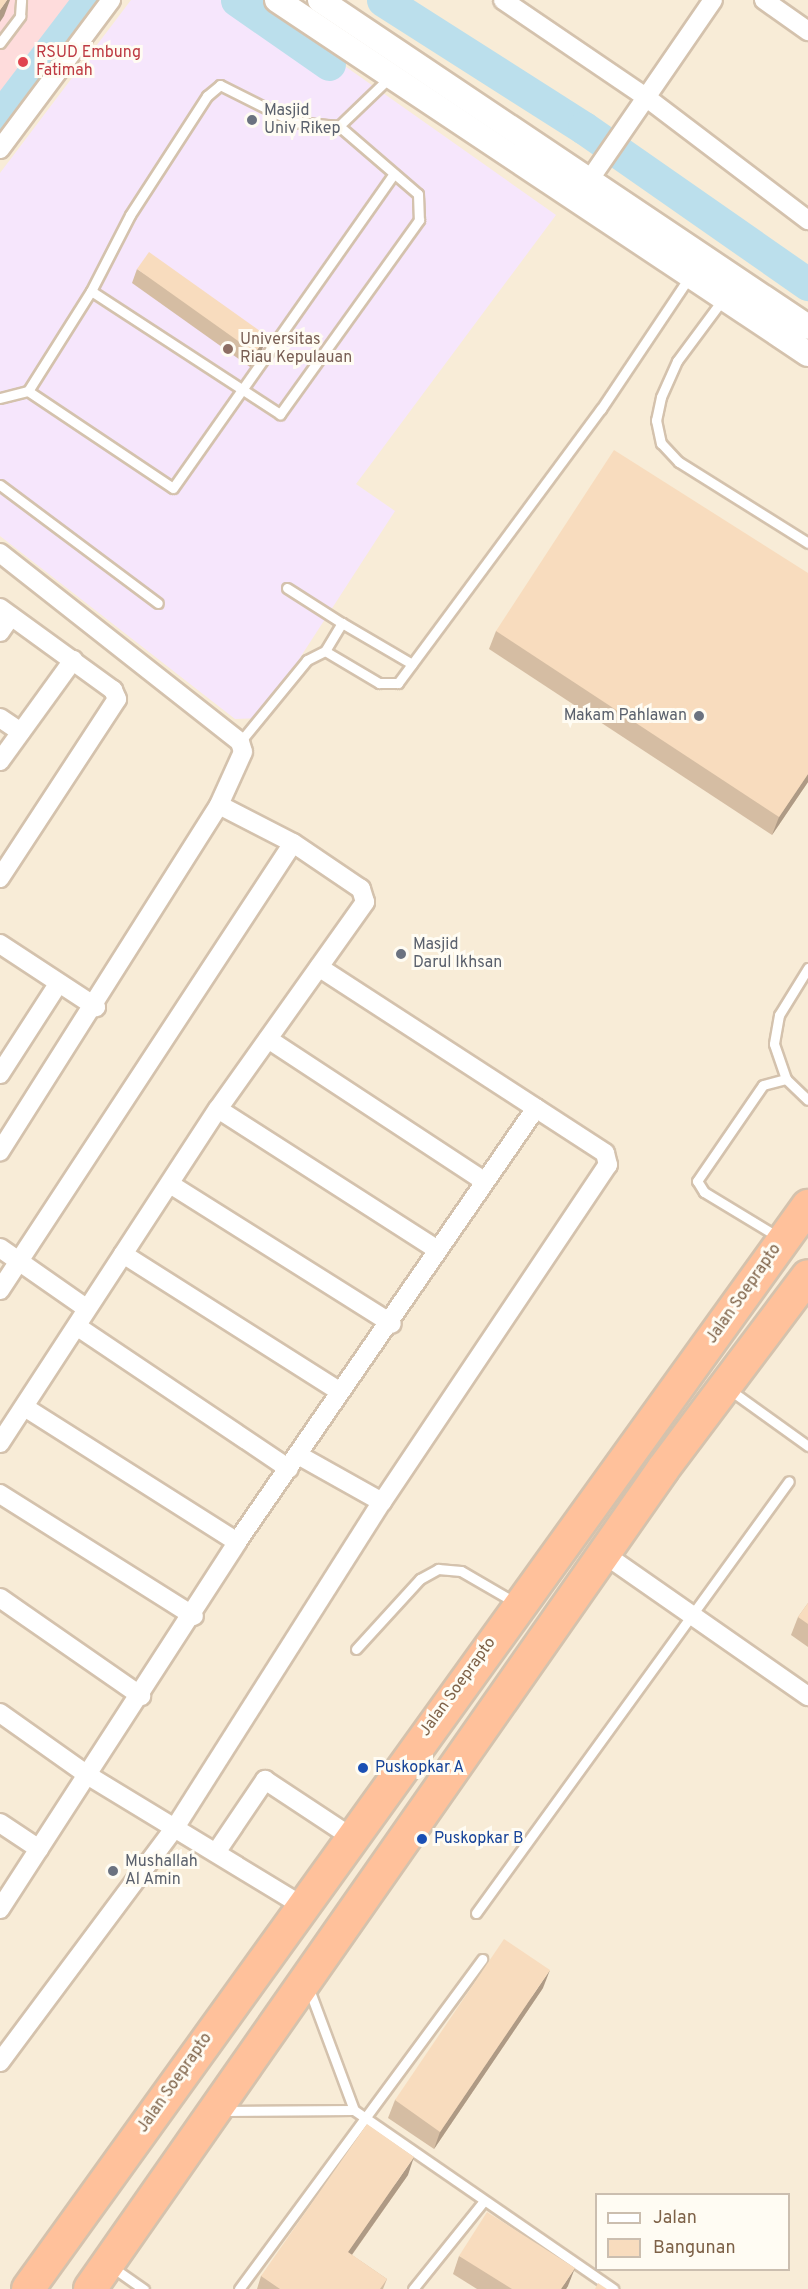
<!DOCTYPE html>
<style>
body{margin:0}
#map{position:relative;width:808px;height:2289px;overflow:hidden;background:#fff9ea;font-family:Overpass,sans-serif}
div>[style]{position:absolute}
.residential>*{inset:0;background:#f8ecd7}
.education>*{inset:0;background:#f6e6fc}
.medical>*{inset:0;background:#fedcdc}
.river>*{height:33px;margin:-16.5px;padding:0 16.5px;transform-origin:16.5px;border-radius:16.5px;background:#bbdfec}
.roads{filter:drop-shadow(2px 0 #d4c2ad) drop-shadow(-2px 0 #d4c2ad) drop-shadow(0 2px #d4c2ad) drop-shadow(0 -2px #d4c2ad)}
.lane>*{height:9px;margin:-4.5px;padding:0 4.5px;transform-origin:4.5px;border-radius:4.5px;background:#fff}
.street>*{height:18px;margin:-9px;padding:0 9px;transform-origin:9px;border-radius:9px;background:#fff}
.secondary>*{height:24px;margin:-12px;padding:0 12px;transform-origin:12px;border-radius:12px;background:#fff}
.highway>*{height:32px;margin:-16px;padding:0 16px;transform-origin:16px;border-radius:16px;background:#ffc19b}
.wall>*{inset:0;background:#d5bda3}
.shaded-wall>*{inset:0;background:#ae9a85}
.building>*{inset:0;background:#f8dcbe}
.dots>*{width:16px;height:16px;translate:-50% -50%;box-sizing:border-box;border:3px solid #fffcf3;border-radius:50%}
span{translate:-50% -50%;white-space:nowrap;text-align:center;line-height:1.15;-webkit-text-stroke:6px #fffcf3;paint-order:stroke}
.health-label{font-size:16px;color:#be3a42}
.left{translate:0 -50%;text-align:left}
.worship-label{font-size:16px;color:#5b616d}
.right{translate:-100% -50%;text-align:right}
.education-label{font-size:16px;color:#785e54}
.street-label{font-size:16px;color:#7e6248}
.transit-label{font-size:16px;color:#164399}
.legend{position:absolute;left:595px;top:2193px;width:195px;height:78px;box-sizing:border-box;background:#fffcf3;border:2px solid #cbbeaf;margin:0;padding:8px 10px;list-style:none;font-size:18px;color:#7e6248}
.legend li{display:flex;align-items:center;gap:12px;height:30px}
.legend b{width:30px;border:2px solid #cbbeaf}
</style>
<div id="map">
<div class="residential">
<i style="clip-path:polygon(evenodd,0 0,808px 0,808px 2289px,0 2289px,0 0,596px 2194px,788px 2194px,788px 2270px,596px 2270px,596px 2194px)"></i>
</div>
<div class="education">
<i style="clip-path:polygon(131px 0,251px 0,556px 215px,356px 484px,395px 511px,261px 718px,235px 719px,0 536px,0 173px)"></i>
</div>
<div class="medical">
<i style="clip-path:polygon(0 0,91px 0,0 124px)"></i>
</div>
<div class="river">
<i style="left:237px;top:0;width:112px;rotate:34.8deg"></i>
<i style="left:383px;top:0;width:238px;rotate:32.5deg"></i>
<i style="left:584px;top:128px;width:273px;rotate:34.9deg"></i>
<i style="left:0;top:117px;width:147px;rotate:-52.7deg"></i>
</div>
<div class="roads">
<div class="lane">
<i style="left:0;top:43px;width:34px;rotate:-53deg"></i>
<i style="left:20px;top:16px;width:16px;rotate:-86deg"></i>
<i style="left:339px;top:126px;width:72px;rotate:-43.9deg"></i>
<i style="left:723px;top:299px;width:77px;rotate:126.6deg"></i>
<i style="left:677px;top:361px;width:39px;rotate:114deg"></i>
<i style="left:661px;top:397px;width:24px;rotate:102deg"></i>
<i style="left:656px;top:420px;width:24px;rotate:78deg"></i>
<i style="left:661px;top:443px;width:26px;rotate:47deg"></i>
<i style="left:679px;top:462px;width:152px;rotate:32.1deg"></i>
<i style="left:28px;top:391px;width:118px;rotate:-57.8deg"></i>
<i style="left:91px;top:291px;width:85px;rotate:-62.8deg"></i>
<i style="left:130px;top:215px;width:142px;rotate:-57.1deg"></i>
<i style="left:207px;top:96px;width:17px;rotate:-40deg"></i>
<i style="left:220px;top:85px;width:83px;rotate:26.6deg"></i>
<i style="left:294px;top:122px;width:45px;rotate:5.1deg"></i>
<i style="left:339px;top:126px;width:104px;rotate:40.7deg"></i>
<i style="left:418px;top:194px;width:26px;rotate:88deg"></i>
<i style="left:419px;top:220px;width:239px;rotate:125.6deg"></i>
<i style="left:280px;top:414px;width:225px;rotate:-146.9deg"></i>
<i style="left:0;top:398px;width:29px;rotate:-14deg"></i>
<i style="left:28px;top:391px;width:174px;rotate:33.8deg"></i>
<i style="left:173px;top:488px;width:384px;rotate:-54.9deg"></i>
<i style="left:0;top:485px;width:197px;rotate:36.8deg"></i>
<i style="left:287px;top:588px;width:65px;rotate:32.5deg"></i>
<i style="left:325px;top:651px;width:33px;rotate:-59deg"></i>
<i style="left:342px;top:623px;width:81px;rotate:30.4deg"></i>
<i style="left:240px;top:742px;width:106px;rotate:-50.7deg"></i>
<i style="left:307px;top:660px;width:20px;rotate:-27deg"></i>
<i style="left:325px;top:651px;width:63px;rotate:30.7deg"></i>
<i style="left:379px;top:683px;width:19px"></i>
<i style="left:398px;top:683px;width:341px;rotate:-53.5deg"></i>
<i style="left:601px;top:409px;width:160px;rotate:-56.2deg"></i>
<i style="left:808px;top:968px;width:55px;rotate:121.7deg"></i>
<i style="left:779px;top:1015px;width:29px;rotate:100deg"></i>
<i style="left:774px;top:1044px;width:37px;rotate:71deg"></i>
<i style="left:786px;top:1079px;width:30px;rotate:44deg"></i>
<i style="left:780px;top:1238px;width:89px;rotate:-148.8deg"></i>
<i style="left:704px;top:1192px;width:13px;rotate:-122deg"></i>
<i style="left:697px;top:1181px;width:116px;rotate:-55.5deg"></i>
<i style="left:763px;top:1085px;width:24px;rotate:-15deg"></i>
<i style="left:730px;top:1390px;width:96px;rotate:35.7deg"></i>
<i style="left:356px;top:1649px;width:95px;rotate:-47.6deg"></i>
<i style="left:420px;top:1579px;width:21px;rotate:-29deg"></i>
<i style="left:438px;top:1569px;width:23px;rotate:5deg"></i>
<i style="left:461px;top:1571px;width:64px;rotate:30.2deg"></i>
<i style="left:476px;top:1913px;width:533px;rotate:-54.08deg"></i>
<i style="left:354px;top:2110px;width:315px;rotate:34.6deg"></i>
<i style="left:222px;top:2111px;width:132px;rotate:-0.4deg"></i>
<i style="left:354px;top:2110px;width:129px;rotate:-110.4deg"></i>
<i style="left:112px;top:2267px;width:39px;rotate:35deg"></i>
<i style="left:239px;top:2289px;width:410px;rotate:-53.6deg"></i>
<i style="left:413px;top:2289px;width:112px;rotate:-51.2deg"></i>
</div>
<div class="street">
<i style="left:503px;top:0;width:174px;rotate:34.2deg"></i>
<i style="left:647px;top:98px;width:202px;rotate:37.2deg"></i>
<i style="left:764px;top:0;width:54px;rotate:35.2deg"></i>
<i style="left:0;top:149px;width:186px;rotate:-53.3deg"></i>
<i style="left:590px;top:179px;width:217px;rotate:-55.5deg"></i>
<i style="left:0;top:553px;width:305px;rotate:38.2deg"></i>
<i style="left:240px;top:742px;width:10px;rotate:73deg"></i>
<i style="left:243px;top:752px;width:58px;rotate:114.4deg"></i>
<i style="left:219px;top:805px;width:410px;rotate:122.3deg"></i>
<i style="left:0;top:608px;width:140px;rotate:36deg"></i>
<i style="left:113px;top:690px;width:10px;rotate:66deg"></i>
<i style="left:117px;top:699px;width:214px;rotate:123.2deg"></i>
<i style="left:0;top:632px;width:19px;rotate:-55deg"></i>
<i style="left:0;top:718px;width:25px;rotate:34deg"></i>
<i style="left:0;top:761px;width:125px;rotate:-54.1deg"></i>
<i style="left:0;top:944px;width:115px;rotate:33.3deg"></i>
<i style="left:268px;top:1039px;width:258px;rotate:33.3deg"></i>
<i style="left:0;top:1074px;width:107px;rotate:-57.2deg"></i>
<i style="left:218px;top:1109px;width:259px;rotate:32.7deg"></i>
<i style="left:170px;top:1184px;width:262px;rotate:32.2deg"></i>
<i style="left:0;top:1248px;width:105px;rotate:34.9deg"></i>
<i style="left:123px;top:1254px;width:256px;rotate:32.4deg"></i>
<i style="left:0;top:1290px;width:534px;rotate:-56.76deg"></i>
<i style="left:78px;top:1327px;width:254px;rotate:33.9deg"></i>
<i style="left:26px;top:1408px;width:250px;rotate:32.4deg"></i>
<i style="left:0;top:1443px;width:399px;rotate:-56.9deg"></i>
<i style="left:218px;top:1109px;width:254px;rotate:-54.6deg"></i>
<i style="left:365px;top:902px;width:14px;rotate:-107deg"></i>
<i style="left:361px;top:889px;width:82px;rotate:-145.9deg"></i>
<i style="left:293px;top:843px;width:83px;rotate:-152.8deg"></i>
<i style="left:300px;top:1456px;width:94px;rotate:29.3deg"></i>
<i style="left:0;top:1494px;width:229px;rotate:32.2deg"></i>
<i style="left:607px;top:1556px;width:245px;rotate:34.9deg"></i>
<i style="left:0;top:1598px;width:172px;rotate:34.8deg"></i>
<i style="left:0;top:1713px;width:109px;rotate:35.3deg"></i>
<i style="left:89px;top:1776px;width:248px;rotate:31.3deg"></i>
<i style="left:0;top:1823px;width:47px;rotate:33.7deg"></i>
<i style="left:217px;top:1851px;width:86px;rotate:-55.9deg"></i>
<i style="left:265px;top:1780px;width:103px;rotate:33.5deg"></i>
<i style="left:0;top:1909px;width:437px;rotate:-57.1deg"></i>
<i style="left:237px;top:1542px;width:527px;rotate:-55.44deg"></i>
<i style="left:0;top:2062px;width:294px;rotate:-53.3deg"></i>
<i style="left:176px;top:1826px;width:384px;rotate:-57.6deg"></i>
<i style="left:382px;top:1502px;width:406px;rotate:-56.2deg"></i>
<i style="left:608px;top:1165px;width:12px;rotate:-104deg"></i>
<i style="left:605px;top:1153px;width:341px;rotate:-147deg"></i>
</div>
<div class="secondary">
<i style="left:277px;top:0;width:638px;rotate:33.69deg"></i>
<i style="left:320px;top:0;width:587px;rotate:33.83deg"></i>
</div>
<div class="highway">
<i style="left:28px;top:2289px;width:1335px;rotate:-54.24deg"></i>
<i style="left:90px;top:2289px;width:1000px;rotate:-55.05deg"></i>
<i style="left:663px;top:1469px;width:241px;rotate:-53.1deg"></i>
</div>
</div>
<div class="wall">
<i style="clip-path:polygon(137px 269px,262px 350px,250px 367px,132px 283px)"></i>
<i style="clip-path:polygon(808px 573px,808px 782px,772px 835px,489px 649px,496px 631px)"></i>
<i style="clip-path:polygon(808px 1603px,808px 1647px,791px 1635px,798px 1617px)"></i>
<i style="clip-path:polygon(543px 1988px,434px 2149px,388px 2118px,395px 2100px)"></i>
<i style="clip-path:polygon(408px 2175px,352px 2255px,387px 2279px,383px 2289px,257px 2289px,261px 2276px)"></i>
<i style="clip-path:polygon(459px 2256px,568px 2286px,566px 2289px,477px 2289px,453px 2274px)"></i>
</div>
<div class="shaded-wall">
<i style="clip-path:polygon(7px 0,10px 0,4px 16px,0 22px,0 10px)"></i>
<i style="clip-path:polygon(267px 336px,262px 350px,250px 367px,255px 353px)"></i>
<i style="clip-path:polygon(808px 774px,808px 782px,772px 835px,779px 817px)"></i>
<i style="clip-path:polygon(550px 1970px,543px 1988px,434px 2149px,440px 2132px)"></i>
<i style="clip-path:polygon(414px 2157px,408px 2175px,341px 2270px,348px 2252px)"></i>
<i style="clip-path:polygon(575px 2268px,568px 2286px,566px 2289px,561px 2289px)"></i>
</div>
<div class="building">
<i style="clip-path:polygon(0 0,7px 0,0 10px)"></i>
<i style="clip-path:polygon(149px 252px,267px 336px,255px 353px,137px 269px)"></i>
<i style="clip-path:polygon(614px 450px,808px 573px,808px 774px,779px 817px,496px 631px)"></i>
<i style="clip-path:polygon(808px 1603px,808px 1624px,798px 1617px)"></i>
<i style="clip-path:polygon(504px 1939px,550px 1970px,440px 2132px,395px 2100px)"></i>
<i style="clip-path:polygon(367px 2124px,414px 2157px,348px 2252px,387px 2279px,380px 2289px,280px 2289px,261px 2276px)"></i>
<i style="clip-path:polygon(487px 2212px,575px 2268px,561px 2289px,512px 2289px,459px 2256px)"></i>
<i style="clip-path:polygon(598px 2283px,607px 2289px,595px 2289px)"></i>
</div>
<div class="dots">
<i style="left:23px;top:62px;background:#e0444e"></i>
<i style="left:252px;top:120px;background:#6b7280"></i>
<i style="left:228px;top:349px;background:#8d6e63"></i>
<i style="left:699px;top:716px;background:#6b7280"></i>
<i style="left:401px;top:954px;background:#6b7280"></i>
<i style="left:363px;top:1768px;background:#1a4fb4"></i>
<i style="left:422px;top:1839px;background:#1a4fb4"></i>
<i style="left:113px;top:1871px;background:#6b7280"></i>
</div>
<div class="health-label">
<span class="left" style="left:36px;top:62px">RSUD Embung<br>Fatimah</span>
</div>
<div class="worship-label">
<span class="left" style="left:264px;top:120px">Masjid<br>Univ Rikep</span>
<span class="right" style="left:687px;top:716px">Makam Pahlawan</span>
<span class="left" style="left:413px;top:954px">Masjid<br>Darul Ikhsan</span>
<span class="left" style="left:125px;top:1871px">Mushallah<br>Al Amin</span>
</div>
<div class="education-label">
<span class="left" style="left:240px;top:349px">Universitas<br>Riau Kepulauan</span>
</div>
<div class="street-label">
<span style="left:744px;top:1294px;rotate:-55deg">Jalan Soeprapto</span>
<span style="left:458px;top:1687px;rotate:-54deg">Jalan Soeprapto</span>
<span style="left:175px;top:2083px;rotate:-55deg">Jalan Soeprapto</span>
</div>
<div class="transit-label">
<span class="left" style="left:375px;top:1768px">Puskopkar A</span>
<span class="left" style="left:434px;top:1839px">Puskopkar B</span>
</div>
<ul class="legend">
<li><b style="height:8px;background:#fff"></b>Jalan</li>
<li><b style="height:16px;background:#f8dcbe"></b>Bangunan</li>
</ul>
</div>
